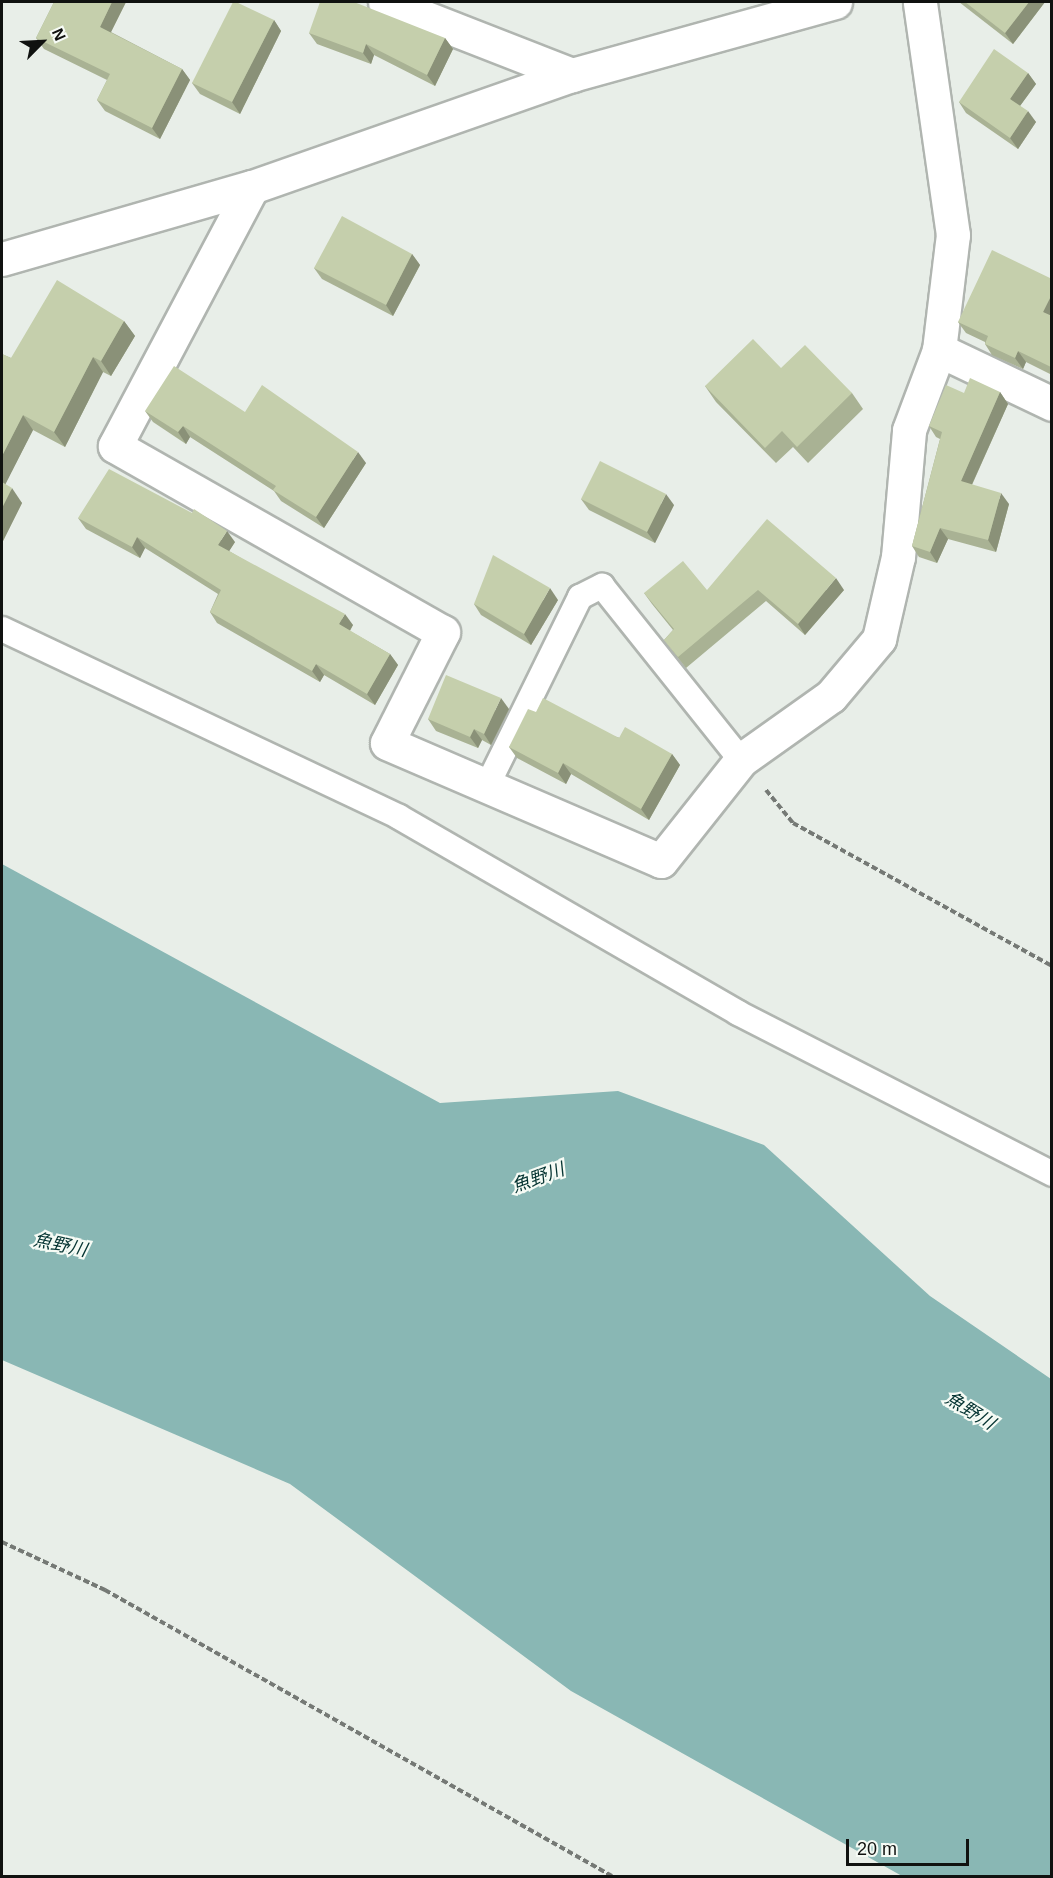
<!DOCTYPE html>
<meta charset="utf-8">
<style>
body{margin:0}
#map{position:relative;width:1053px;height:1878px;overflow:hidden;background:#e8eee8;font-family:Helvetica,"Noto Sans JP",sans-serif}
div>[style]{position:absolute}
.water>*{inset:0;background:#89b7b4}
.path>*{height:4px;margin-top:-2px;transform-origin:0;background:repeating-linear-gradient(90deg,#757975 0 6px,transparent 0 9px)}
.roads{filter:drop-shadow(2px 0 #b0b5b0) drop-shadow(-2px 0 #b0b5b0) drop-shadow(0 2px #b0b5b0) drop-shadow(0 -2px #b0b5b0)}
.lane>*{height:24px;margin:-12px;padding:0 12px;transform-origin:12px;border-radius:12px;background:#fff}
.street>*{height:33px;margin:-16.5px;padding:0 16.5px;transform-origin:16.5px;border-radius:16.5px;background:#fff}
.wall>*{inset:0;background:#a9b294}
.shaded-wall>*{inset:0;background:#8a9178}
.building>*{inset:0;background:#c5cfac}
span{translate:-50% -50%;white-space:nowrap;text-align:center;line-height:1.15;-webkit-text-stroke:4.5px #f6fbf5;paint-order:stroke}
.water-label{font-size:18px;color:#053432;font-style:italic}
.frame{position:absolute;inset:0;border:3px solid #101210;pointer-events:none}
.north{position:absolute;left:12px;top:12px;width:60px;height:60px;-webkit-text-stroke:4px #f6fbf5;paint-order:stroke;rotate:66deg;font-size:16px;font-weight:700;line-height:24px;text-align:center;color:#101210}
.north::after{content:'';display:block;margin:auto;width:21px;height:27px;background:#101210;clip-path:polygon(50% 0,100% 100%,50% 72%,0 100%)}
.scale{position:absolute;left:846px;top:1839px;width:123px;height:27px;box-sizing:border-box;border:3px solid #101210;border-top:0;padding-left:8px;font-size:18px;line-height:21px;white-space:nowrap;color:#101210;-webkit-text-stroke:4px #f6fbf5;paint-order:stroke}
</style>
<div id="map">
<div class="water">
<i style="clip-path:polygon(2px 864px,440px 1103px,618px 1091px,764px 1145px,930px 1296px,1051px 1379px,1051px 1876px,902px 1876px,571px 1691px,290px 1484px,2px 1360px)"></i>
</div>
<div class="path">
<i style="left:766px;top:790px;width:43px;rotate:50.7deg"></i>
<i style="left:793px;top:823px;width:296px;rotate:28.9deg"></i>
<i style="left:2px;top:1542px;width:114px;rotate:25deg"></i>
<i style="left:105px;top:1590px;width:582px;rotate:29.43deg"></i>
</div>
<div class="roads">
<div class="lane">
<i style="left:2px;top:629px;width:439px;rotate:25.3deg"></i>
<i style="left:399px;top:817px;width:392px;rotate:30deg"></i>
<i style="left:738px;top:1013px;width:353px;rotate:27.1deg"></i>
<i style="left:487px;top:786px;width:211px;rotate:-63.8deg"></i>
<i style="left:580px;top:597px;width:25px;rotate:-27deg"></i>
<i style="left:602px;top:586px;width:223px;rotate:51.4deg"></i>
</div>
<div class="street">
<i style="left:385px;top:2px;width:201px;rotate:21.3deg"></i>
<i style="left:252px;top:187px;width:293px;rotate:117.9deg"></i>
<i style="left:115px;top:446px;width:377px;rotate:29.6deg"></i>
<i style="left:443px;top:632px;width:124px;rotate:116.8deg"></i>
<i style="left:387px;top:743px;width:298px;rotate:23.3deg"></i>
<i style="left:661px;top:861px;width:129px;rotate:-51.6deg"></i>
<i style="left:741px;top:760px;width:110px;rotate:-35.4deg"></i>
<i style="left:831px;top:696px;width:75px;rotate:-49.9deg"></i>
<i style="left:879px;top:639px;width:84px;rotate:-77deg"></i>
<i style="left:898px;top:557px;width:127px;rotate:-85deg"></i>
<i style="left:909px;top:430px;width:85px;rotate:-69.4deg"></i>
<i style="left:939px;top:350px;width:116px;rotate:-83.1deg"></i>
<i style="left:953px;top:235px;width:235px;rotate:-98.1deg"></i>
<i style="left:2px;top:259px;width:260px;rotate:-16.1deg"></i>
<i style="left:252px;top:187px;width:339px;rotate:-19.3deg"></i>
<i style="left:572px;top:75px;width:273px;rotate:-15.5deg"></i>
<i style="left:939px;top:350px;width:125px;rotate:25.5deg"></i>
</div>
</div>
<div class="wall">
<i style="clip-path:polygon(54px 2px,126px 2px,111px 32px,182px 69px,190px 80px,160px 139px,105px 111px,97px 100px,107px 80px,44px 49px,36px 38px)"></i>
<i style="clip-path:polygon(959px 2px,1045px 2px,1013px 44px)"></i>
<i style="clip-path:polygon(274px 20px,281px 31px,240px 114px,200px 94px,192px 83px)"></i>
<i style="clip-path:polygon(309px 33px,445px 38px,453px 49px,435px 86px,374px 55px,371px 64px,317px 44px)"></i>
<i style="clip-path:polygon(1028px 73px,1036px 84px,1020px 106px,1036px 122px,1018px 149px,966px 113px,959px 102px)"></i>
<i style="clip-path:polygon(412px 254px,420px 265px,393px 316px,322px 279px,314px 268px)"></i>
<i style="clip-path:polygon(1052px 279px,1052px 375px,1026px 362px,1023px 369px,992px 355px,985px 344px,985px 342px,966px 333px,958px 322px)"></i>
<i style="clip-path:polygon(124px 321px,135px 336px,111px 376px,103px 372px,65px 447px,33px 430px,5px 484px,22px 503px,3px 541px,2px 540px,2px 354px,11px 358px)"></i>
<i style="clip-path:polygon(781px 368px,852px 393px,863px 409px,808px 463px,793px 447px,776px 463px,716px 402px,705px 386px)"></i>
<i style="clip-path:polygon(1000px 392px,1008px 404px,972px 485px,1009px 504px,996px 552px,948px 539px,937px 563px,919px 557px,912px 546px,940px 439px,936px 437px,929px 426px,964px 393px)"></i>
<i style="clip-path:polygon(145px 411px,366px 463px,324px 528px,281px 501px,274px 491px,190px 437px,186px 444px,153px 422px)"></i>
<i style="clip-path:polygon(581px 499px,674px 505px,655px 543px,589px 510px)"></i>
<i style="clip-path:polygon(78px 518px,235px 542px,229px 551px,353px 625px,350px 631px,390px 654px,398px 665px,375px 705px,324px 675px,320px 682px,217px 623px,210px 612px,218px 594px,145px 548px,140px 558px,86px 529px)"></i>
<i style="clip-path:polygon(707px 590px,844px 590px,805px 635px,766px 601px,686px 668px,664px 640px,673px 630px,652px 604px,644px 593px)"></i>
<i style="clip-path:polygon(558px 600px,531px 645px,481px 615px,474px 604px)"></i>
<i style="clip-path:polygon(509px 709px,491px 745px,482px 740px,478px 748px,436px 731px,428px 719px)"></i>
<i style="clip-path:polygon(536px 712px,672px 754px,680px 765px,649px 820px,571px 774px,566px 784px,517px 758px,509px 747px)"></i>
</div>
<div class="shaded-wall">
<i style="clip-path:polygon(112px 2px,126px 2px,108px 38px,100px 27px)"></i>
<i style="clip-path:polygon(1029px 2px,1045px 2px,1013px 44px,1005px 33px)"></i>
<i style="clip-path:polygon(274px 20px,281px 31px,240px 114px,232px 102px)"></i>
<i style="clip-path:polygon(445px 38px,453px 49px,435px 86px,427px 75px)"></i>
<i style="clip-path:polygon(366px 44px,374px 55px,371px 64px,363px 53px)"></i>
<i style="clip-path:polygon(182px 69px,190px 80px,160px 139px,152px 128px)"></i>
<i style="clip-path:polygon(1028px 73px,1036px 84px,1017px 110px,1010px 99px)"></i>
<i style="clip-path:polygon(1028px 111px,1036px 122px,1018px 149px,1010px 138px)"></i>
<i style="clip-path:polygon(412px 254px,420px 265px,393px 316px,386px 305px)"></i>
<i style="clip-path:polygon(1052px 294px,1052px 322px,1043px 312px)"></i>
<i style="clip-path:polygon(124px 321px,135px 336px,111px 376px,101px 361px)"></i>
<i style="clip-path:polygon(1018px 351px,1026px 362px,1023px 369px,1015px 358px)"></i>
<i style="clip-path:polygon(93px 357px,103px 372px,65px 447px,54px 432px)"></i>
<i style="clip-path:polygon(1000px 392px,1008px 404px,968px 493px,961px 481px)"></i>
<i style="clip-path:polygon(23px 415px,33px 430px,2px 491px,2px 456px)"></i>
<i style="clip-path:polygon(183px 426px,190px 437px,186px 444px,178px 432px)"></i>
<i style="clip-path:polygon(358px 452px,366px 463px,324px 528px,316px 517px)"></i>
<i style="clip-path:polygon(12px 488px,22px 503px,3px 541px,2px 539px,2px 508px)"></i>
<i style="clip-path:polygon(1001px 493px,1009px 504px,996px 552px,988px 540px)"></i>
<i style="clip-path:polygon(666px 494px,674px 505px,655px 543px,647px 532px)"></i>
<i style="clip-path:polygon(940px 528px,948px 539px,937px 563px,930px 552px)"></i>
<i style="clip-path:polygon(227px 531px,235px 542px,226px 556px,218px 545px)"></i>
<i style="clip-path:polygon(137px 537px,145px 548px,140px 558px,132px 547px)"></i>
<i style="clip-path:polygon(836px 578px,844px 590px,805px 635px,798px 624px)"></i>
<i style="clip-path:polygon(550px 588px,558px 600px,531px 645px,524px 634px)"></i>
<i style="clip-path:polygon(345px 614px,353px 625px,347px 635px,339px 624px)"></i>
<i style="clip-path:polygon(390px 654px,398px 665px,375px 705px,367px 694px)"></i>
<i style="clip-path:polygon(316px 664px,324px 675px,320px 682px,312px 671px)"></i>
<i style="clip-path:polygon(501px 698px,509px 709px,491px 745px,484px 734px)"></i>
<i style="clip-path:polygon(474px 729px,482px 740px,478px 748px,470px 737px)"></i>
<i style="clip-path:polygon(672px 754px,680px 765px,649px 820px,641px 809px)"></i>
<i style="clip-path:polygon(563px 763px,571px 774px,566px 784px,558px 773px)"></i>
</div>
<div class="building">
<i style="clip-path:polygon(54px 2px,112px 2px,100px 27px,182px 69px,152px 128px,97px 100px,110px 74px,36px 38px)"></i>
<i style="clip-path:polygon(233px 2px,236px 2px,274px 20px,232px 102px,192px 83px)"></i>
<i style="clip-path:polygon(320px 2px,354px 2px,445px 38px,427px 75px,366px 44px,363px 53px,309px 33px)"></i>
<i style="clip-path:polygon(965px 2px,1029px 2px,1005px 33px)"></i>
<i style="clip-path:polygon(994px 49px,1028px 73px,1010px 99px,1028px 111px,1010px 138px,959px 102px)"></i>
<i style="clip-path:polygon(342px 216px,412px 254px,386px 305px,314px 268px)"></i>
<i style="clip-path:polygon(992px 250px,1052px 279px,1052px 294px,1043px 312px,1052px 316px,1052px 365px,1051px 367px,1018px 351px,1015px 358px,985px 344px,988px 336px,958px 322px)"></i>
<i style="clip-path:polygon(57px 280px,124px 321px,101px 361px,93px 357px,54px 432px,23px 415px,2px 456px,2px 354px,11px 358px)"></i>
<i style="clip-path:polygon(753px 339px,781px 368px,805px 345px,852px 393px,797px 447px,782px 431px,765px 448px,705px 386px)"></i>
<i style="clip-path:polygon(174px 366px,245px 412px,262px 385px,358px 452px,316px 517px,273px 490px,276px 486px,183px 426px,178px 432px,145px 411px)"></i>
<i style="clip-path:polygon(970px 378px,1000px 392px,961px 481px,1001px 493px,988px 540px,940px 528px,930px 552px,912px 546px,942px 432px,929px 426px,946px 385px,964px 393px)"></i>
<i style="clip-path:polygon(600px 461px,666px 494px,647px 532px,581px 499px)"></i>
<i style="clip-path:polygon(109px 469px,192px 513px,194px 509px,227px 531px,218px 545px,345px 614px,339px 624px,390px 654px,367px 694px,316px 664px,312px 671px,210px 612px,221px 590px,137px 537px,132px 547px,78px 518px)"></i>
<i style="clip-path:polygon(2px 482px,12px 488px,2px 508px)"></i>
<i style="clip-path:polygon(767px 519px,836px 578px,798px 624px,758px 590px,678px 657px,664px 640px,674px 629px,644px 593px,683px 561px,707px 590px)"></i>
<i style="clip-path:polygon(493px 555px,550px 588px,524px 634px,474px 604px)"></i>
<i style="clip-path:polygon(446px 675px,501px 698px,484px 734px,474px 729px,470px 737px,428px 719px)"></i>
<i style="clip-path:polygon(543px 698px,619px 738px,625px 727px,672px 754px,641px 809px,563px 763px,558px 773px,509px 747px,528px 709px,536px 712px)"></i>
</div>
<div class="water-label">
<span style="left:538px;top:1178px;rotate:-20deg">魚野川</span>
<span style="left:60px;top:1245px;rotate:12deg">魚野川</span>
<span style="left:970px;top:1411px;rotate:32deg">魚野川</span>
</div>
<div class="frame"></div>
<div class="north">N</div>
<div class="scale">20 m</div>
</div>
